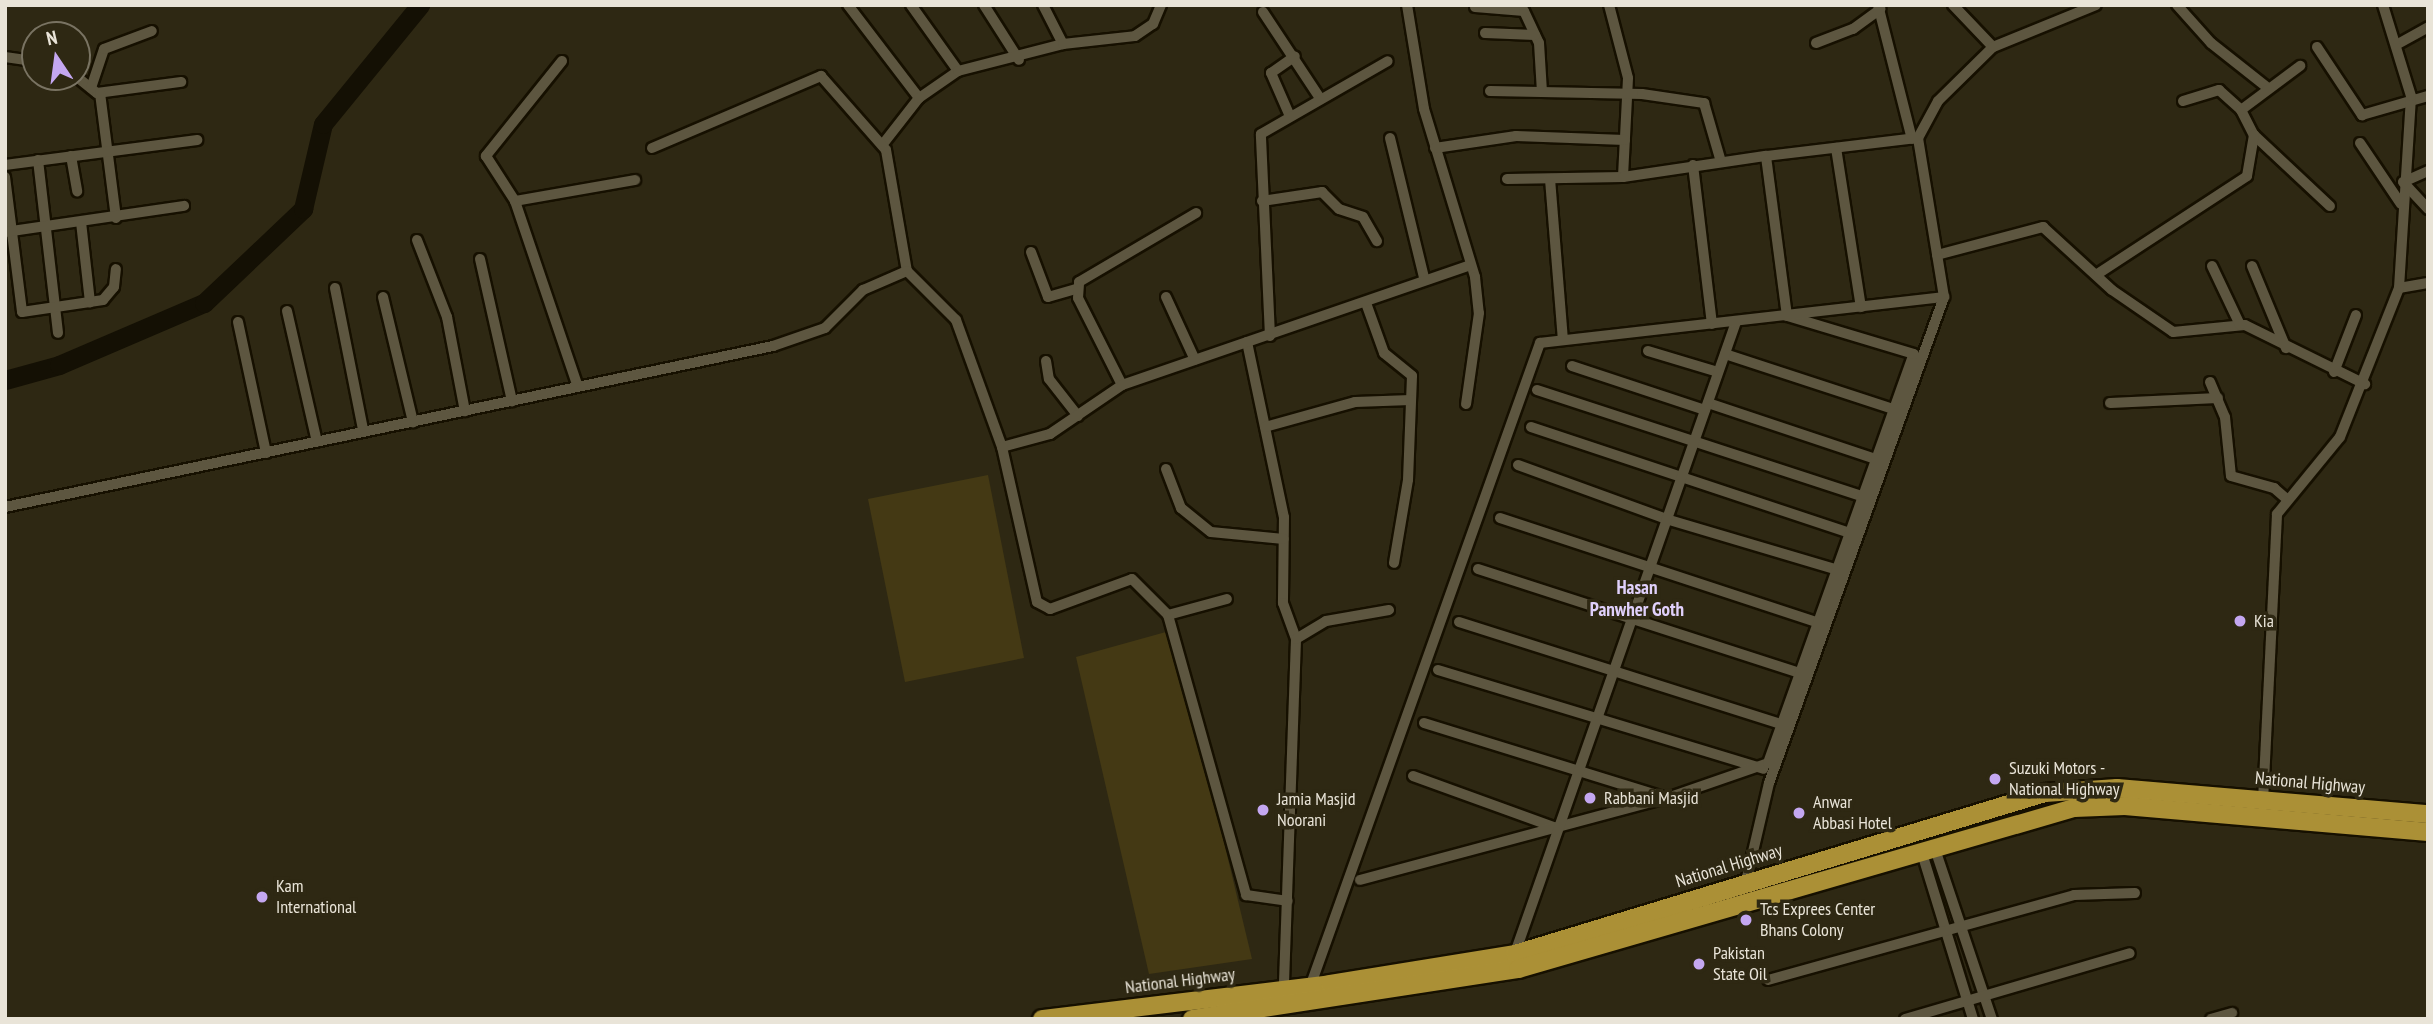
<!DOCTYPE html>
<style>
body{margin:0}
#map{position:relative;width:2433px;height:1024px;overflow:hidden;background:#2e2813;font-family:"PT Sans Narrow",sans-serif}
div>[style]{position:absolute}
.green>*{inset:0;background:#443914}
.river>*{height:19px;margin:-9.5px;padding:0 9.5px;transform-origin:9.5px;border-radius:9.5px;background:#141004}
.roads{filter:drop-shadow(2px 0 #161000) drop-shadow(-2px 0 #161000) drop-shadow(0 2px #161000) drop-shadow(0 -2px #161000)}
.street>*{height:10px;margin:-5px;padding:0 5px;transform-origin:5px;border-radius:5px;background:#5d5640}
.highway>*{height:18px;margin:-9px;padding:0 9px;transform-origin:9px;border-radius:9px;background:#ab9036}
.dots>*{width:19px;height:19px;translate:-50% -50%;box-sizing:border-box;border:4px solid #2e2813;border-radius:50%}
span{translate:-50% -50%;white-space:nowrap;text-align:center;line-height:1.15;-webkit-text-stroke:7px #2e2813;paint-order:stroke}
.poi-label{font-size:18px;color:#e9e4d8}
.left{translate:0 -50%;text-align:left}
.street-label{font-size:18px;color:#e9e4d8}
.neighbourhood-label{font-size:19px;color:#e0d0fb;font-weight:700}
.frame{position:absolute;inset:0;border:7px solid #e9e4d8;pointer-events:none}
.north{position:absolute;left:21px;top:21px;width:70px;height:70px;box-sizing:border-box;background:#2e2813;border:2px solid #797362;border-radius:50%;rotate:347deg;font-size:19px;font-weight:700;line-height:28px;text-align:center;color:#e9e4d8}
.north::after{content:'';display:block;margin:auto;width:24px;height:32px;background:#c4a7f1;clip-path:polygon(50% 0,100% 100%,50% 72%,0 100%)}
</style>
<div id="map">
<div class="green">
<i style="clip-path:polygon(988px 475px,1024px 658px,905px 682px,868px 499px)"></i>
<i style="clip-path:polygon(1173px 630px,1252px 959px,1149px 974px,1076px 657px)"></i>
</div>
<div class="river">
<i style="left:5px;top:380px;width:56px;rotate:-15.5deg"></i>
<i style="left:59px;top:365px;width:158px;rotate:-23.2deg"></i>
<i style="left:204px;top:303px;width:137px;rotate:-43.5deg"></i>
<i style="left:303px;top:209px;width:87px;rotate:-76.8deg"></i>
<i style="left:323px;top:124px;width:154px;rotate:-50.8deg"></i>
</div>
<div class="roads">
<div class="street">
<i style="left:848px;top:5px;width:117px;rotate:52.6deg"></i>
<i style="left:911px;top:5px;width:81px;rotate:54.5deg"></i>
<i style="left:984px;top:5px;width:65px;rotate:57.5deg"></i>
<i style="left:1043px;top:5px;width:44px;rotate:62.9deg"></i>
<i style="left:1407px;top:5px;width:105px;rotate:80.7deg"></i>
<i style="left:1424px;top:109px;width:176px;rotate:73.1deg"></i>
<i style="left:1475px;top:277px;width:36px;rotate:84deg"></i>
<i style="left:1479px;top:313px;width:92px;rotate:98.1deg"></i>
<i style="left:1609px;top:5px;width:75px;rotate:75.4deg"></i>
<i style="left:1628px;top:78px;width:99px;rotate:92.9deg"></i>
<i style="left:1878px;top:5px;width:138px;rotate:75.8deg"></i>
<i style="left:1953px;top:5px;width:58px;rotate:46.4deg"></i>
<i style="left:2177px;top:5px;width:51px;rotate:48.2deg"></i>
<i style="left:2211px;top:43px;width:73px;rotate:38.3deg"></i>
<i style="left:1475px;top:7px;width:49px;rotate:4.7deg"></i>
<i style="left:1524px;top:11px;width:35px;rotate:65deg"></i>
<i style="left:1539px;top:43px;width:49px;rotate:86.5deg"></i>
<i style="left:1263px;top:12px;width:103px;rotate:56.5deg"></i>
<i style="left:1485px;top:33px;width:50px;rotate:2.3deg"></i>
<i style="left:1816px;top:43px;width:40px;rotate:-21deg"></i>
<i style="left:1853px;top:29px;width:34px;rotate:-36deg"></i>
<i style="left:2396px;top:45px;width:37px;rotate:-29deg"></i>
<i style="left:2317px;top:47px;width:82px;rotate:56.5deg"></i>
<i style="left:2362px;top:115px;width:69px;rotate:-16.1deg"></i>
<i style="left:5px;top:57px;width:30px;rotate:8deg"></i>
<i style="left:562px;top:61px;width:122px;rotate:128.7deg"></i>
<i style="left:486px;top:156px;width:54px;rotate:57.2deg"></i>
<i style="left:515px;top:201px;width:196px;rotate:71.3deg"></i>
<i style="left:77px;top:77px;width:26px;rotate:39deg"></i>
<i style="left:97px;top:93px;width:85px;rotate:-7.5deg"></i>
<i style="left:91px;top:88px;width:41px;rotate:-71.6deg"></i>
<i style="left:104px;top:49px;width:51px;rotate:-20.6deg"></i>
<i style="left:1490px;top:91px;width:152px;rotate:1.1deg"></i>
<i style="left:1642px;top:94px;width:63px;rotate:8.3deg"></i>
<i style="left:1704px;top:103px;width:61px;rotate:73.9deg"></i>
<i style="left:100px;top:93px;width:126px;rotate:82.7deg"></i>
<i style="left:2183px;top:101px;width:38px;rotate:-17deg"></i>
<i style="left:2219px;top:90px;width:30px;rotate:42deg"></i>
<i style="left:2241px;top:110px;width:28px;rotate:63deg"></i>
<i style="left:2254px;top:135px;width:104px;rotate:43.1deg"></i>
<i style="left:2241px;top:110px;width:74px;rotate:-36.7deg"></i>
<i style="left:1289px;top:114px;width:45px;rotate:-113.7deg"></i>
<i style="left:1271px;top:73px;width:29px;rotate:-35deg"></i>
<i style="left:1390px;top:138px;width:144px;rotate:76.3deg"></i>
<i style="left:2360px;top:143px;width:73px;rotate:56.1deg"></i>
<i style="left:883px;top:144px;width:58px;rotate:-52deg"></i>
<i style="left:919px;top:98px;width:47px;rotate:-34.7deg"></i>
<i style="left:958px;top:71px;width:108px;rotate:-14.4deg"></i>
<i style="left:1063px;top:44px;width:72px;rotate:-6.3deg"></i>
<i style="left:1135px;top:36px;width:22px;rotate:-34deg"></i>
<i style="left:1153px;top:24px;width:21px;rotate:-67deg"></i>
<i style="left:652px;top:148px;width:184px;rotate:-23.1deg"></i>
<i style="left:821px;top:76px;width:98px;rotate:48.7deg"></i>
<i style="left:886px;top:150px;width:123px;rotate:80.2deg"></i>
<i style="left:1435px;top:148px;width:82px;rotate:-8.4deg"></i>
<i style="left:1516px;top:136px;width:109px;rotate:2.1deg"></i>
<i style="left:1836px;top:148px;width:161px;rotate:81.1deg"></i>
<i style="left:71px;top:156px;width:36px;rotate:80deg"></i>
<i style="left:38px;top:160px;width:174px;rotate:83.4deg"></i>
<i style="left:5px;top:165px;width:194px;rotate:-7.4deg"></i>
<i style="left:1693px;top:165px;width:160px;rotate:83.2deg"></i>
<i style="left:2428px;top:171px;width:27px;rotate:156deg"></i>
<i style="left:2403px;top:182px;width:37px;rotate:47deg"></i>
<i style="left:5px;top:177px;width:136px;rotate:82.8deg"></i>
<i style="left:22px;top:312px;width:82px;rotate:-8.4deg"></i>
<i style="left:103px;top:300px;width:17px;rotate:-50deg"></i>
<i style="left:114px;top:287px;width:18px;rotate:-84deg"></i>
<i style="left:1507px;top:179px;width:116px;rotate:-1deg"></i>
<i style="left:1623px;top:177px;width:145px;rotate:-8.4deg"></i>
<i style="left:1550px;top:179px;width:161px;rotate:85.4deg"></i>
<i style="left:515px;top:201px;width:122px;rotate:-9.9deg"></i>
<i style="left:1262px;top:201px;width:61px;rotate:-8.5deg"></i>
<i style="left:1322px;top:192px;width:24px;rotate:45deg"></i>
<i style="left:1339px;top:209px;width:25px;rotate:18deg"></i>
<i style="left:1363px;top:217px;width:28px;rotate:60deg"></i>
<i style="left:81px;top:222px;width:81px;rotate:83.6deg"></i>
<i style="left:5px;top:232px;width:181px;rotate:-8.3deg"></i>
<i style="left:417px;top:240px;width:83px;rotate:68.7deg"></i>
<i style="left:447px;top:317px;width:96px;rotate:79.2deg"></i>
<i style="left:1031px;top:252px;width:48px;rotate:69.3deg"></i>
<i style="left:1048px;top:297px;width:29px;rotate:-16deg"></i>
<i style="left:1937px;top:255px;width:110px;rotate:-14.8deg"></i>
<i style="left:2043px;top:227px;width:93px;rotate:42.4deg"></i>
<i style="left:2112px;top:290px;width:74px;rotate:34.5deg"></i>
<i style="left:2173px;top:332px;width:72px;rotate:-5.6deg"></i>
<i style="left:2245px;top:325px;width:134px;rotate:26.2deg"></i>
<i style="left:480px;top:259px;width:146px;rotate:77.3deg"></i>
<i style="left:2212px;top:266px;width:65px;rotate:64.6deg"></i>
<i style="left:2252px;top:266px;width:89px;rotate:67.5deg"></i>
<i style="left:2099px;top:273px;width:177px;rotate:-33.2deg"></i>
<i style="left:2247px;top:176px;width:42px;rotate:-80.3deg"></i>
<i style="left:335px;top:288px;width:145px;rotate:78.8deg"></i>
<i style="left:2399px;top:288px;width:29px;rotate:-10deg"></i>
<i style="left:383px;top:297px;width:129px;rotate:76.5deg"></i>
<i style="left:1166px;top:297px;width:69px;rotate:65.3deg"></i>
<i style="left:1944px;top:297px;width:161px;rotate:-99.3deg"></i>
<i style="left:1918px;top:138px;width:42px;rotate:-61.6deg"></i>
<i style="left:1938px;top:101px;width:77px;rotate:-44.5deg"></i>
<i style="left:1993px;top:47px;width:111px;rotate:-22.2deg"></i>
<i style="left:1366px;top:303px;width:53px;rotate:70.2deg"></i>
<i style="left:1384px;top:353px;width:36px;rotate:39deg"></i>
<i style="left:1412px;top:376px;width:104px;rotate:92.2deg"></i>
<i style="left:1408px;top:480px;width:84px;rotate:99.6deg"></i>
<i style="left:287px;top:311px;width:134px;rotate:77.1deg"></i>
<i style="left:238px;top:322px;width:134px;rotate:77.9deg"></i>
<i style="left:1270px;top:336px;width:202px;rotate:-92.6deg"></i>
<i style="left:1261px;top:134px;width:146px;rotate:-29.9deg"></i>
<i style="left:1247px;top:342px;width:179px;rotate:78.1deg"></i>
<i style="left:1284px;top:517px;width:86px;rotate:90.7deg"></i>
<i style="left:1283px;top:603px;width:38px;rotate:70deg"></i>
<i style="left:1296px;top:639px;width:351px;rotate:92deg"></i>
<i style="left:1648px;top:351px;width:73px;rotate:16.7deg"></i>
<i style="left:1725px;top:354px;width:180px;rotate:18.1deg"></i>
<i style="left:1046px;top:361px;width:18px;rotate:81deg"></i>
<i style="left:1049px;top:379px;width:47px;rotate:51.9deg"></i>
<i style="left:1572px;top:366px;width:140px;rotate:18.3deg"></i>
<i style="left:2334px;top:372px;width:61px;rotate:-68.9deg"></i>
<i style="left:2210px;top:382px;width:38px;rotate:67deg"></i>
<i style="left:2225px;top:417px;width:59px;rotate:84.2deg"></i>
<i style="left:2231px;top:476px;width:45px;rotate:15.6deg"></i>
<i style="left:2274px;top:488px;width:18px;rotate:41deg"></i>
<i style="left:1122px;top:385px;width:97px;rotate:-116.8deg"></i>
<i style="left:1078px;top:298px;width:16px;rotate:-86deg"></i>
<i style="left:1079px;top:282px;width:136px;rotate:-30.5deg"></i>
<i style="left:1537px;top:390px;width:344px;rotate:18.1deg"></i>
<i style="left:1708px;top:403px;width:179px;rotate:18.5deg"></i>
<i style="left:2110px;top:403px;width:108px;rotate:-2.7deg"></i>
<i style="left:1265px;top:427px;width:93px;rotate:-15.5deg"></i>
<i style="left:1355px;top:402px;width:56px;rotate:-2deg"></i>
<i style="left:1531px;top:427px;width:336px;rotate:18.4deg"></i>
<i style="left:1002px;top:447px;width:50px;rotate:-15.2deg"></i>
<i style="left:1050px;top:434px;width:87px;rotate:-34.2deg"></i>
<i style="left:1122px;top:385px;width:368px;rotate:-19deg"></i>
<i style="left:1518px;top:465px;width:158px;rotate:20deg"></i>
<i style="left:1666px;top:519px;width:179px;rotate:16.5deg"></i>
<i style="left:1166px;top:469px;width:42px;rotate:69deg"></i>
<i style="left:1181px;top:508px;width:38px;rotate:39deg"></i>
<i style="left:1211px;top:532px;width:73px;rotate:5.5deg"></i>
<i style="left:5px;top:507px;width:785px;rotate:-11.84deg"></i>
<i style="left:773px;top:346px;width:55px;rotate:-19.1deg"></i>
<i style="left:825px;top:328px;width:54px;rotate:-45deg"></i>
<i style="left:863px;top:290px;width:48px;rotate:-23.4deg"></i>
<i style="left:907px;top:271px;width:69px;rotate:45deg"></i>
<i style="left:956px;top:320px;width:135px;rotate:70.1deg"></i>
<i style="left:1002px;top:447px;width:159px;rotate:77.3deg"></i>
<i style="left:1037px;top:602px;width:15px;rotate:28deg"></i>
<i style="left:1050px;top:609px;width:87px;rotate:-20.1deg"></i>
<i style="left:1132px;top:579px;width:51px;rotate:45deg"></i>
<i style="left:1168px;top:615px;width:291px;rotate:74.4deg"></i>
<i style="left:1246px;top:895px;width:42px;rotate:8.1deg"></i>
<i style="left:1500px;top:518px;width:336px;rotate:18.2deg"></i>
<i style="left:1478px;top:569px;width:338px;rotate:17.9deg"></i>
<i style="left:1168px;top:615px;width:61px;rotate:-15.2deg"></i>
<i style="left:1459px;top:622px;width:340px;rotate:17.6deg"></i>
<i style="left:1296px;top:639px;width:35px;rotate:-31deg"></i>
<i style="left:1326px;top:621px;width:64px;rotate:-9.9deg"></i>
<i style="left:1438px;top:670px;width:340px;rotate:16.9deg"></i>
<i style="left:1424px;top:723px;width:254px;rotate:17.2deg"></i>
<i style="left:1413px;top:776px;width:153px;rotate:19.9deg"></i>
<i style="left:2263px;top:801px;width:287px;rotate:-87.2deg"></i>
<i style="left:2277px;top:514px;width:99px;rotate:-50.7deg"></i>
<i style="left:2340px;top:437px;width:160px;rotate:-68.4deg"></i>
<i style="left:2399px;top:288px;width:192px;rotate:-86.4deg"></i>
<i style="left:2411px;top:96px;width:95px;rotate:-107.1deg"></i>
<i style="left:1934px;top:846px;width:182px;rotate:71.5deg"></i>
<i style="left:1921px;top:850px;width:177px;rotate:72.9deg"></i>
<i style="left:1360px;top:880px;width:318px;rotate:-15deg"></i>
<i style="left:1667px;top:798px;width:107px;rotate:-19.1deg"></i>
<i style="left:1768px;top:763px;width:434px;rotate:-70.4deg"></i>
<i style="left:1914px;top:354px;width:133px;rotate:-163.3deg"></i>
<i style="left:1787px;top:316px;width:161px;rotate:-97.5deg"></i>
<i style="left:1766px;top:156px;width:153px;rotate:-6.8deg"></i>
<i style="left:1515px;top:953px;width:669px;rotate:-70.7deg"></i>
<i style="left:1768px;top:980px;width:318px;rotate:-15.5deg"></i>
<i style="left:2074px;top:895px;width:61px;rotate:-1.9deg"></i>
<i style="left:1310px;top:987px;width:684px;rotate:-70.35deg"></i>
<i style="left:1540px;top:343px;width:407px;rotate:-6.5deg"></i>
<i style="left:1944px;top:297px;width:517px;rotate:109.8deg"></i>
<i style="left:1769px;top:783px;width:102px;rotate:103.1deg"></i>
<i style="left:1905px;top:1019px;width:234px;rotate:-16.3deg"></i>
<i style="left:2211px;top:1019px;width:22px;rotate:-16deg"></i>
</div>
<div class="highway">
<i style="left:1042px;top:1019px;width:290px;rotate:-6.9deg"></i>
<i style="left:1330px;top:984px;width:187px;rotate:-9.2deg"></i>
<i style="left:1515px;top:954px;width:554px;rotate:-16.9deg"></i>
<i style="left:2045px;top:793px;width:72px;rotate:-4deg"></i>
<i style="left:2117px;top:788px;width:312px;rotate:4.8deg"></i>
<i style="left:1192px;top:1019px;width:330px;rotate:-8.7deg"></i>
<i style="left:1518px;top:969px;width:579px;rotate:-16.15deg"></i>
<i style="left:2074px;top:808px;width:51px;rotate:-2.2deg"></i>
<i style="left:2125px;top:806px;width:304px;rotate:4.9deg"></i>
</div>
</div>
<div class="dots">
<i style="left:2240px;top:621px;background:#c4a7f1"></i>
<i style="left:1995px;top:779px;background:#c4a7f1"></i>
<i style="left:1590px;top:798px;background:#c4a7f1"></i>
<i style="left:1263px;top:810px;background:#c4a7f1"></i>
<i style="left:1799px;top:813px;background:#c4a7f1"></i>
<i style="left:262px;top:897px;background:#c4a7f1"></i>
<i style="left:1746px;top:920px;background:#c4a7f1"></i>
<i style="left:1699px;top:964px;background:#c4a7f1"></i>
</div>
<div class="poi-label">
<span class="left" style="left:2254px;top:621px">Kia</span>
<span class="left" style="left:2009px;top:779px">Suzuki Motors -<br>National Highway</span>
<span class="left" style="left:1604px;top:798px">Rabbani Masjid</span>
<span class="left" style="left:1277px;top:810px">Jamia Masjid<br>Noorani</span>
<span class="left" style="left:1813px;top:813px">Anwar<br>Abbasi Hotel</span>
<span class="left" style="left:276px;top:897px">Kam<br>International</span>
<span class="left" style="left:1760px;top:920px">Tcs Exprees Center<br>Bhans Colony</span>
<span class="left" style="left:1713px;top:964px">Pakistan<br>State Oil</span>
</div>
<div class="street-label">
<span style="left:2310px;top:783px;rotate:5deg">National Highway</span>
<span style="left:1729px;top:866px;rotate:-17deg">National Highway</span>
<span style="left:1180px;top:981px;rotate:-7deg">National Highway</span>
</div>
<div class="neighbourhood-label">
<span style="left:1637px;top:599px">Hasan<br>Panwher Goth</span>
</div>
<div class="frame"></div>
<div class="north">N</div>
</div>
